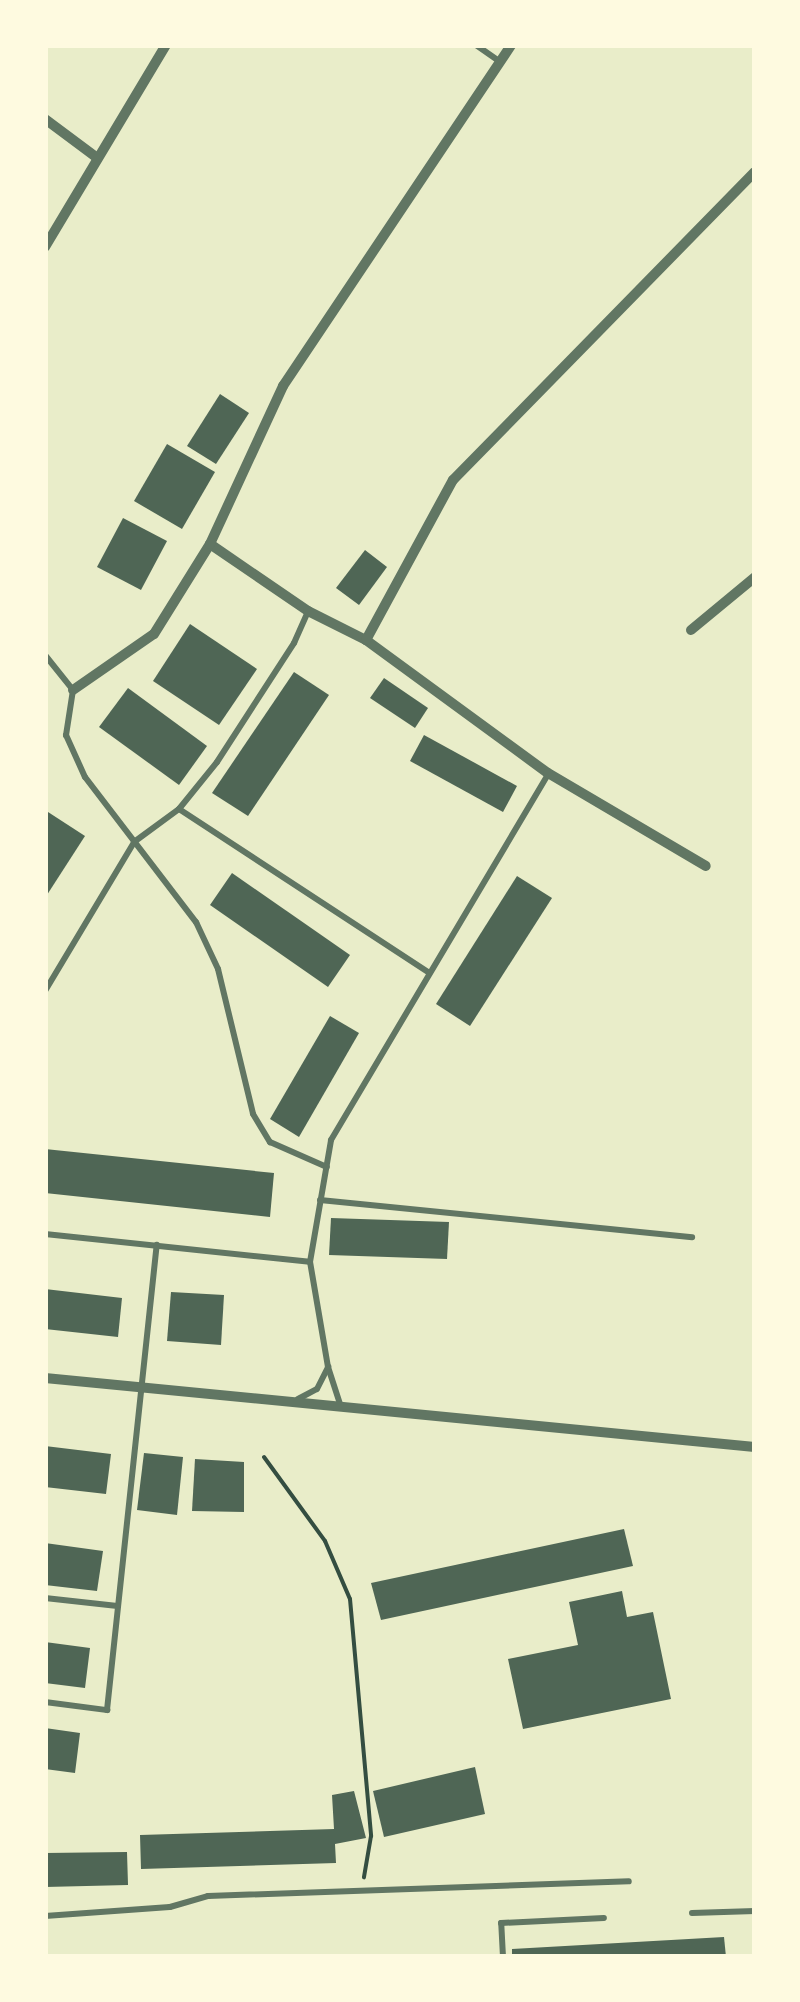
<!DOCTYPE html>
<style>
body{margin:0}
#map{position:relative;width:800px;height:2002px;overflow:hidden;background:#e9edc9;font-family:"IBM Plex Sans",sans-serif}
div>[style]{position:absolute}
.building>*{inset:0;background:#4f6655}
.path>*{height:4px;margin:-2px;padding:0 2px;transform-origin:2px;border-radius:2px;background:#344e41}
.service>*{height:6px;margin:-3px;padding:0 3px;transform-origin:3px;border-radius:3px;background:#617663}
.minor>*{height:10px;margin:-5px;padding:0 5px;transform-origin:5px;border-radius:5px;background:#617663}
span{translate:-50% -50%;white-space:nowrap;text-align:center;line-height:1.15;-webkit-text-stroke:8px #fefae0;paint-order:stroke}
.frame{position:absolute;inset:0;border:48px solid #fefae0;pointer-events:none}
</style>
<div id="map">
<div class="building">
<i style="clip-path:polygon(220px 394px,249px 413px,216px 464px,187px 446px)"></i>
<i style="clip-path:polygon(167px 444px,215px 472px,182px 529px,134px 501px)"></i>
<i style="clip-path:polygon(123px 518px,167px 541px,141px 590px,97px 567px)"></i>
<i style="clip-path:polygon(365px 550px,387px 567px,359px 605px,336px 588px)"></i>
<i style="clip-path:polygon(190px 624px,257px 669px,219px 725px,153px 681px)"></i>
<i style="clip-path:polygon(294px 672px,329px 695px,248px 816px,212px 793px)"></i>
<i style="clip-path:polygon(384px 678px,428px 708px,415px 728px,370px 698px)"></i>
<i style="clip-path:polygon(128px 688px,207px 746px,179px 785px,99px 727px)"></i>
<i style="clip-path:polygon(424px 735px,517px 786px,503px 812px,410px 761px)"></i>
<i style="clip-path:polygon(48px 812px,85px 836px,45px 898px,45px 817px)"></i>
<i style="clip-path:polygon(232px 873px,350px 955px,328px 987px,210px 905px)"></i>
<i style="clip-path:polygon(517px 876px,552px 898px,470px 1026px,436px 1004px)"></i>
<i style="clip-path:polygon(330px 1016px,359px 1033px,299px 1137px,270px 1119px)"></i>
<i style="clip-path:polygon(45px 1149px,274px 1173px,270px 1217px,45px 1193px)"></i>
<i style="clip-path:polygon(331px 1218px,449px 1222px,447px 1259px,329px 1255px)"></i>
<i style="clip-path:polygon(45px 1289px,122px 1298px,118px 1337px,45px 1329px)"></i>
<i style="clip-path:polygon(171px 1292px,224px 1295px,221px 1345px,167px 1341px)"></i>
<i style="clip-path:polygon(45px 1446px,111px 1454px,106px 1494px,45px 1487px)"></i>
<i style="clip-path:polygon(144px 1453px,183px 1457px,177px 1515px,137px 1510px)"></i>
<i style="clip-path:polygon(195px 1459px,244px 1462px,244px 1512px,192px 1511px)"></i>
<i style="clip-path:polygon(624px 1529px,633px 1566px,381px 1620px,371px 1583px)"></i>
<i style="clip-path:polygon(45px 1543px,103px 1551px,97px 1591px,45px 1585px)"></i>
<i style="clip-path:polygon(622px 1591px,627px 1617px,653px 1612px,671px 1699px,523px 1729px,508px 1659px,578px 1645px,569px 1602px)"></i>
<i style="clip-path:polygon(45px 1642px,90px 1648px,85px 1688px,45px 1683px)"></i>
<i style="clip-path:polygon(45px 1728px,80px 1733px,75px 1773px,45px 1769px)"></i>
<i style="clip-path:polygon(475px 1767px,485px 1814px,384px 1837px,373px 1791px)"></i>
<i style="clip-path:polygon(354px 1791px,366px 1838px,335px 1844px,336px 1863px,141px 1869px,140px 1835px,334px 1829px,332px 1795px)"></i>
<i style="clip-path:polygon(127px 1852px,128px 1885px,45px 1887px,45px 1853px)"></i>
<i style="clip-path:polygon(724px 1937px,726px 1957px,512px 1957px,512px 1949px)"></i>
</div>
<div class="path">
<i style="left:264px;top:1457px;width:104px;rotate:54deg"></i>
<i style="left:325px;top:1541px;width:63px;rotate:66.7deg"></i>
<i style="left:350px;top:1599px;width:238px;rotate:84.9deg"></i>
<i style="left:371px;top:1836px;width:42px;rotate:99.7deg"></i>
</div>
<div class="service">
<i style="left:476px;top:45px;width:28px;rotate:35deg"></i>
<i style="left:45px;top:655px;width:45px;rotate:51.3deg"></i>
<i style="left:73px;top:690px;width:46px;rotate:98.8deg"></i>
<i style="left:66px;top:735px;width:46px;rotate:65.7deg"></i>
<i style="left:85px;top:777px;width:183px;rotate:52.6deg"></i>
<i style="left:196px;top:922px;width:52px;rotate:64.9deg"></i>
<i style="left:218px;top:969px;width:149px;rotate:76.4deg"></i>
<i style="left:253px;top:1114px;width:33px;rotate:59deg"></i>
<i style="left:270px;top:1142px;width:62px;rotate:23.7deg"></i>
<i style="left:179px;top:809px;width:298px;rotate:33.2deg"></i>
<i style="left:45px;top:991px;width:174px;rotate:-59.1deg"></i>
<i style="left:134px;top:842px;width:56px;rotate:-36.3deg"></i>
<i style="left:179px;top:809px;width:60px;rotate:-51deg"></i>
<i style="left:217px;top:762px;width:142px;rotate:-57.1deg"></i>
<i style="left:294px;top:643px;width:35px;rotate:-66deg"></i>
<i style="left:320px;top:1200px;width:374px;rotate:5.7deg"></i>
<i style="left:45px;top:1234px;width:266px;rotate:6deg"></i>
<i style="left:328px;top:1367px;width:38px;rotate:72deg"></i>
<i style="left:298px;top:1399px;width:21px;rotate:-28deg"></i>
<i style="left:317px;top:1389px;width:25px;rotate:-63deg"></i>
<i style="left:328px;top:1367px;width:107px;rotate:-99.7deg"></i>
<i style="left:310px;top:1262px;width:124px;rotate:-80.2deg"></i>
<i style="left:331px;top:1140px;width:425px;rotate:-59.3deg"></i>
<i style="left:45px;top:1598px;width:73px;rotate:6.3deg"></i>
<i style="left:45px;top:1702px;width:63px;rotate:7.4deg"></i>
<i style="left:107px;top:1710px;width:468px;rotate:-83.9deg"></i>
<i style="left:692px;top:1913px;width:63px;rotate:-1.8deg"></i>
<i style="left:45px;top:1916px;width:125px;rotate:-4.1deg"></i>
<i style="left:170px;top:1907px;width:40px;rotate:-16deg"></i>
<i style="left:208px;top:1896px;width:421px;rotate:-2deg"></i>
<i style="left:503px;top:1957px;width:34px;rotate:-93deg"></i>
<i style="left:501px;top:1923px;width:103px;rotate:-2.8deg"></i>
</div>
<div class="minor">
<i style="left:45px;top:119px;width:64px;rotate:36.7deg"></i>
<i style="left:45px;top:247px;width:235px;rotate:-59.1deg"></i>
<i style="left:210px;top:544px;width:119px;rotate:34.4deg"></i>
<i style="left:308px;top:611px;width:65px;rotate:26.6deg"></i>
<i style="left:366px;top:640px;width:225px;rotate:36.2deg"></i>
<i style="left:548px;top:773px;width:183px;rotate:30.5deg"></i>
<i style="left:691px;top:630px;width:83px;rotate:-39.6deg"></i>
<i style="left:366px;top:640px;width:182px;rotate:-61.5deg"></i>
<i style="left:453px;top:480px;width:431px;rotate:-45.6deg"></i>
<i style="left:73px;top:690px;width:98px;rotate:-34.7deg"></i>
<i style="left:154px;top:634px;width:106px;rotate:-58.1deg"></i>
<i style="left:210px;top:544px;width:174px;rotate:-65.2deg"></i>
<i style="left:283px;top:386px;width:410px;rotate:-56.2deg"></i>
<i style="left:45px;top:1378px;width:713px;rotate:5.55deg"></i>
</div>
<div class="frame"></div>
</div>
